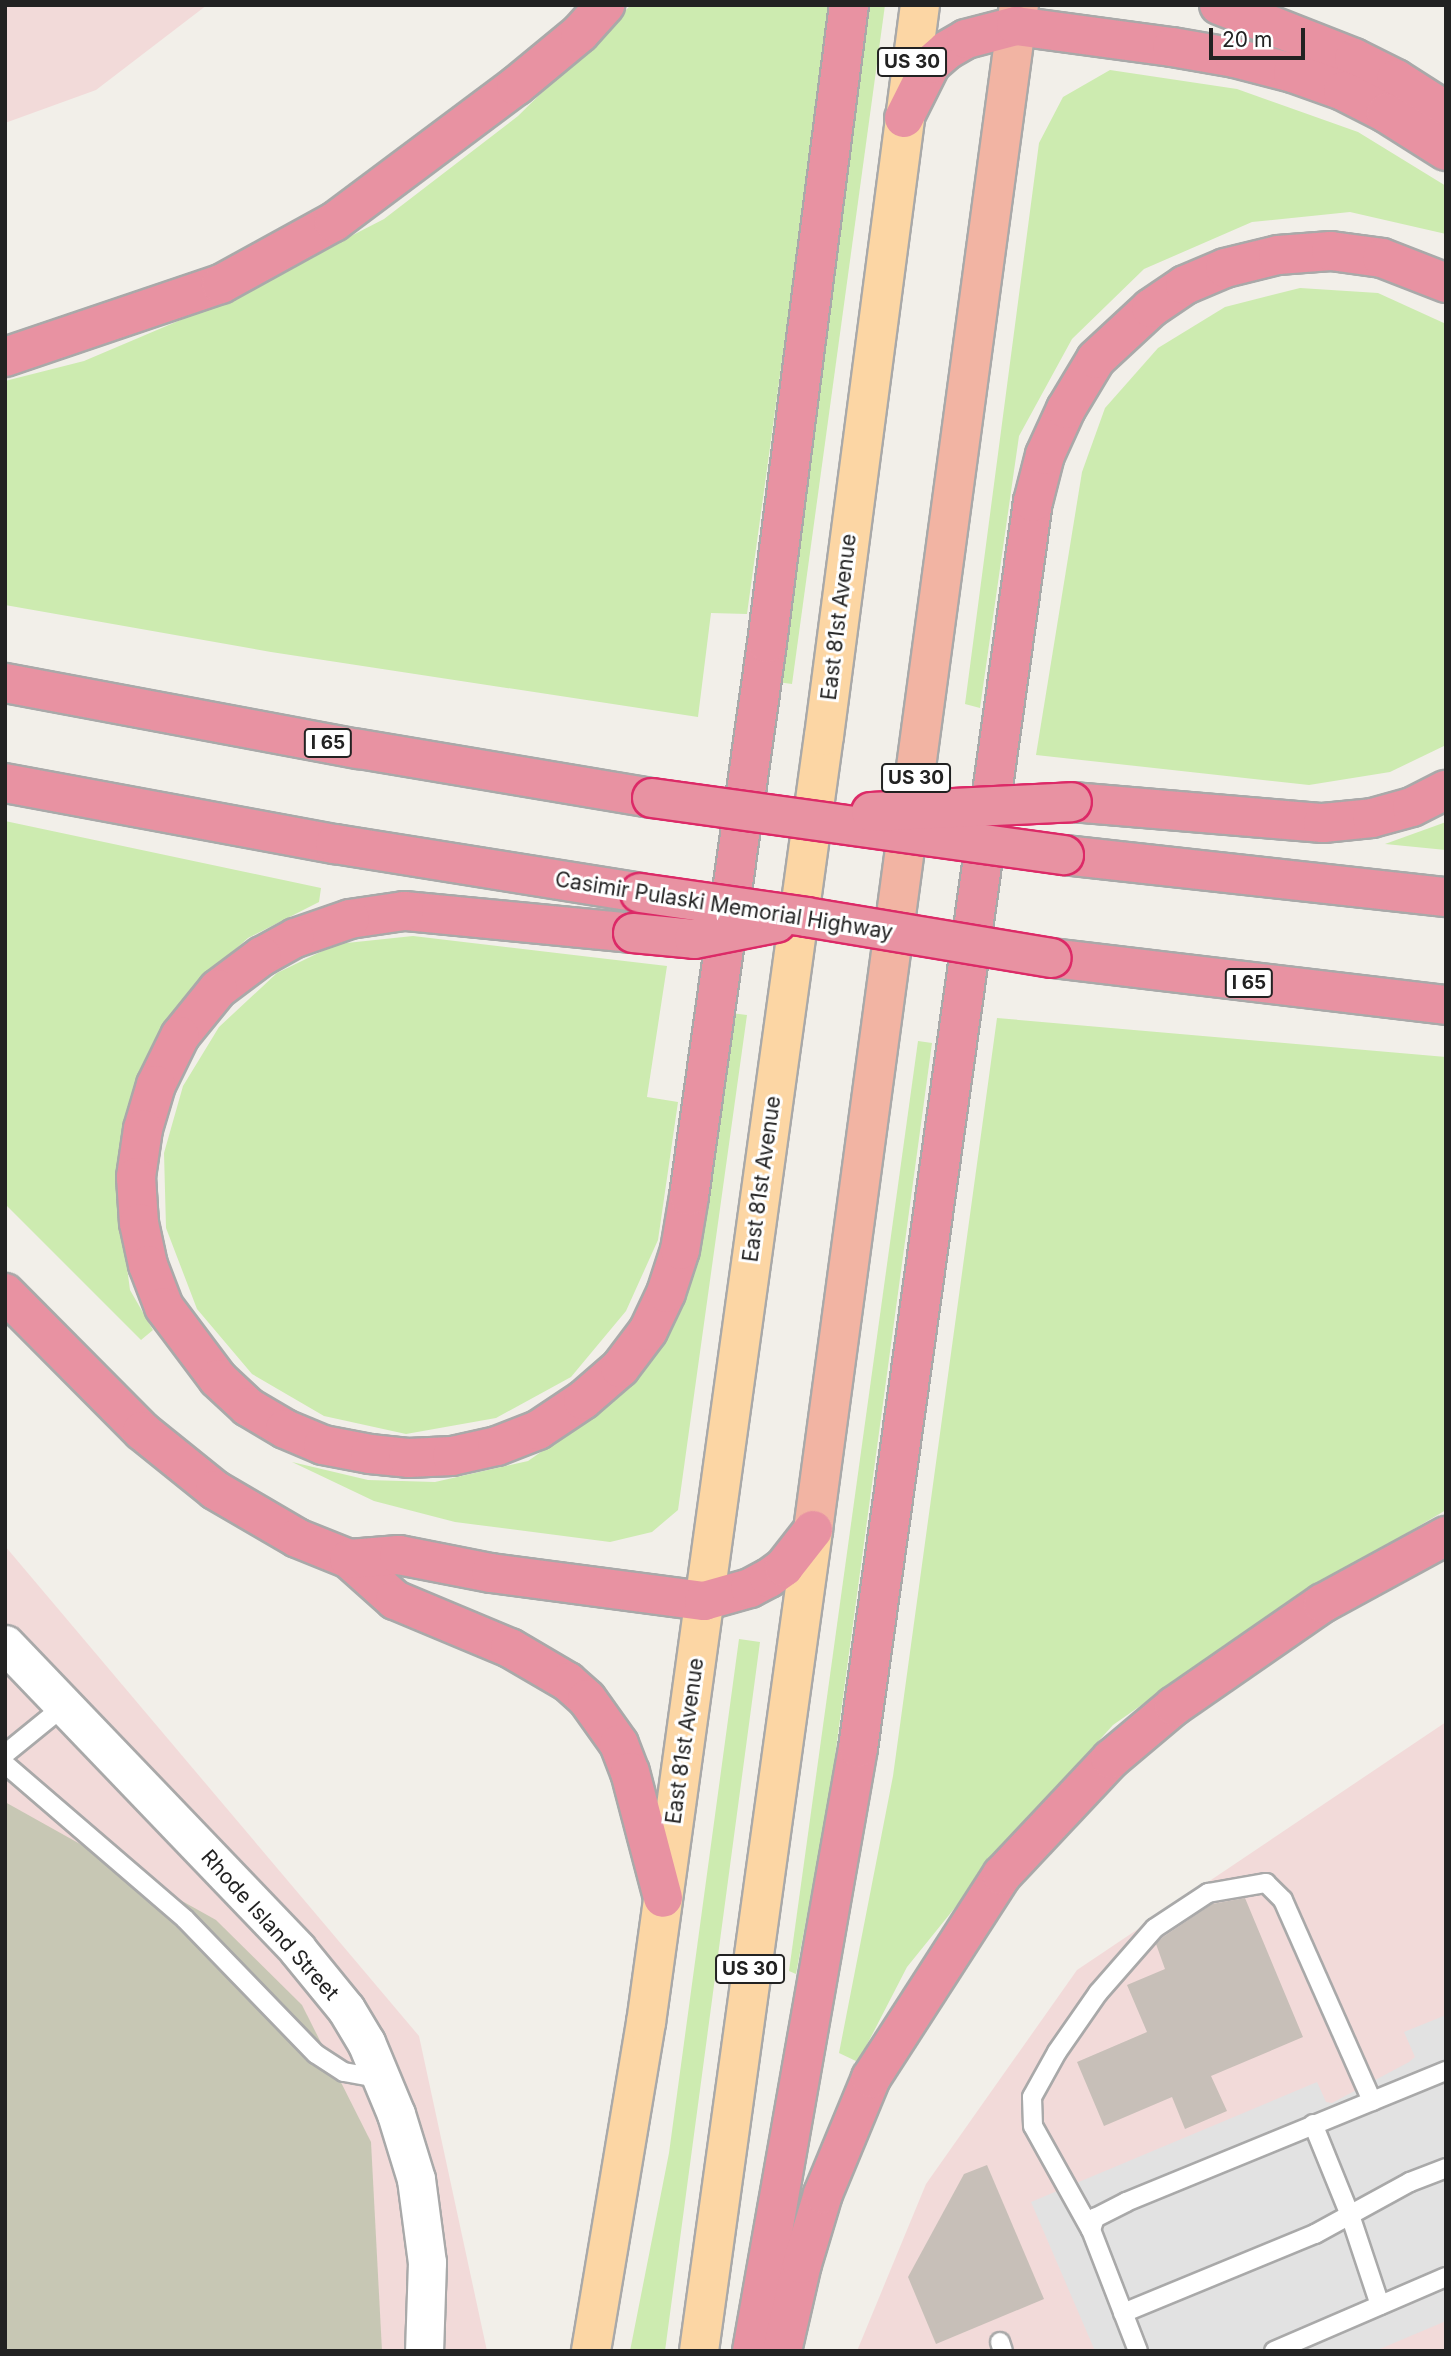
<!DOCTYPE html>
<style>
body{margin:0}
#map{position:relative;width:1451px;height:2356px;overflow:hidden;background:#f2efe9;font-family:Inter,sans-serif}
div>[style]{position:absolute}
.commercial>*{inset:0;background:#f2dad9}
.construction>*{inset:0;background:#c7c7b4}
.grass>*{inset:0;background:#cdebb0}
.parking>*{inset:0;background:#e2e2e2}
.building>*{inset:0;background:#c7bfb8}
.roads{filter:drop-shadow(2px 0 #a9a9a9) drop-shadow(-2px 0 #a9a9a9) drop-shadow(0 2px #a9a9a9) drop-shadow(0 -2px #a9a9a9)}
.service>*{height:18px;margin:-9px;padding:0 9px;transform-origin:9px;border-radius:9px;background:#fff}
.minor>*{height:37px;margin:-18.5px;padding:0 18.5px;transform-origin:18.5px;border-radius:18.5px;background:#fff}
.primary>*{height:38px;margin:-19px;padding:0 19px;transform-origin:19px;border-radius:19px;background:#fcd6a4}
.trunk>*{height:38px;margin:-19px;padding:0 19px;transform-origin:19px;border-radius:19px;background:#f2b4a3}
.motorway>*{height:38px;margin:-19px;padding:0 19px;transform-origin:19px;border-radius:19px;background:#e892a2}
.bridges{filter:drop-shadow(2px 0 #dc2a67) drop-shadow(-2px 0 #dc2a67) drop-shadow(0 2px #dc2a67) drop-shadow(0 -2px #dc2a67)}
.motorway-bridge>*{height:38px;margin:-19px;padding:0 19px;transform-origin:19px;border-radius:19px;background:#e892a2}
span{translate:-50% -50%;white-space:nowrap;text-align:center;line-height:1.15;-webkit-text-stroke:6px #fff;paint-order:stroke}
.shield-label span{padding:2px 5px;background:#fff;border:2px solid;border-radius:5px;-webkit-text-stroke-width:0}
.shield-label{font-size:19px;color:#222;font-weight:700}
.street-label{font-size:21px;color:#222}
.frame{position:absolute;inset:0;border:7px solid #222;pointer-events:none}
.scale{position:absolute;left:1209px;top:28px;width:96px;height:32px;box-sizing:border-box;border:4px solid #222;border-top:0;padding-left:9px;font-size:21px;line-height:24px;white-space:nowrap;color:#222;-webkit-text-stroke:5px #fff;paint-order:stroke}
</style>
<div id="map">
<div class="commercial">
<i style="clip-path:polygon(5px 5px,207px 5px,96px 90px,5px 123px)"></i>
<i style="clip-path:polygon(5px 1546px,419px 2036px,487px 2351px,5px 2351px)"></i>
<i style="clip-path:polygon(1446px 1722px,1446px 2351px,857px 2351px,926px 2184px,1077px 1970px)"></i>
</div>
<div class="construction">
<i style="clip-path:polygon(5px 1802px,216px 1920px,302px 2005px,371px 2142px,382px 2351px,5px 2351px)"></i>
</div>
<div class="grass">
<i style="clip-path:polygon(631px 5px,831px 5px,747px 614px,711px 613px,698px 717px,271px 652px,5px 605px,5px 381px,84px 361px,223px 302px,384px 219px,518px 116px)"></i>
<i style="clip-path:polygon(868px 5px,885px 5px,792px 684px,777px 682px)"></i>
<i style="clip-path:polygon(1110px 70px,1237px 89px,1358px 132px,1446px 186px,1446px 234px,1350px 212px,1252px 222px,1144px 269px,1072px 339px,1019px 436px,980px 708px,965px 704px,1039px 143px,1063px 97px)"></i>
<i style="clip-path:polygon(1300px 288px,1378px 293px,1446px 324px,1446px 745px,1390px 772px,1309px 785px,1036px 755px,1082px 472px,1105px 408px,1158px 348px,1225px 307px)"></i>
<i style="clip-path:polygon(5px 821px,321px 888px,319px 902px,248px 938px,193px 987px,146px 1064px,122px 1230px,130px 1290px,153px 1330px,141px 1340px,5px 1204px)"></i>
<i style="clip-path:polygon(1446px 822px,1446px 850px,1385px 844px)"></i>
<i style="clip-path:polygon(413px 936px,667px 966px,647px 1097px,678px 1102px,658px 1240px,626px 1311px,571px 1377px,496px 1418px,406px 1434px,324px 1416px,252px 1374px,197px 1309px,166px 1228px,164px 1153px,183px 1086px,219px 1027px,277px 973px,337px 944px)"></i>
<i style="clip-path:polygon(731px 1013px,747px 1015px,678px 1510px,652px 1532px,610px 1542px,455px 1522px,374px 1501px,292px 1462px,368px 1480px,435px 1482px,528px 1461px,590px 1418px,649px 1363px,681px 1304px)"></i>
<i style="clip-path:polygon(997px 1018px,1446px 1057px,1446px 1510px,1277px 1610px,1113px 1725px,1012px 1837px,907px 1967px,858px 2062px,839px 2053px,893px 1776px)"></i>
<i style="clip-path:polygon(918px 1041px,932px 1043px,830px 1793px,796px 1974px,789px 1971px)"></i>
<i style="clip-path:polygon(739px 1639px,760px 1642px,665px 2351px,630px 2351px,669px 2153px)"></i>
</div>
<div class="parking">
<i style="clip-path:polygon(1446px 2015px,1446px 2321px,1375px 2351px,1095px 2351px,1031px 2202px,1317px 2082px,1326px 2102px,1332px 2103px,1409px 2062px,1415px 2057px,1404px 2032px)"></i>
</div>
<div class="building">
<i style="clip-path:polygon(1245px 1898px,1303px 2037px,1211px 2076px,1227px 2111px,1185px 2129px,1172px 2097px,1104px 2126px,1077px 2062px,1147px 2032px,1127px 1985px,1165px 1969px,1156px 1944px,1163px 1937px,1212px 1904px)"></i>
<i style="clip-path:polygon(987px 2165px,1044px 2299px,936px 2344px,908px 2277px,964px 2174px)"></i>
</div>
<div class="roads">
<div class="service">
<i style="left:5px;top:1754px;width:76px;rotate:-39.1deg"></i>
<i style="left:5px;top:1764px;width:238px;rotate:40.7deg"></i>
<i style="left:185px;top:1919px;width:188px;rotate:45.9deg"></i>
<i style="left:316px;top:2054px;width:33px;rotate:33deg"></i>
<i style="left:344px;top:2072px;width:39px;rotate:10deg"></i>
<i style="left:1313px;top:2124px;width:98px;rotate:67.9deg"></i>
<i style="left:1350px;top:2215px;width:95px;rotate:71.6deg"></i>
<i style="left:1091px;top:2230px;width:119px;rotate:-119.1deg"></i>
<i style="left:1033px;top:2126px;width:29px;rotate:-92deg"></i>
<i style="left:1032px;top:2097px;width:51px;rotate:-60.9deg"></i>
<i style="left:1057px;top:2052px;width:72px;rotate:-55.2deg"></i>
<i style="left:1098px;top:1993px;width:86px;rotate:-48.8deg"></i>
<i style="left:1155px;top:1928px;width:64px;rotate:-33.4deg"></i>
<i style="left:1208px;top:1893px;width:59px;rotate:-9.8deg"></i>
<i style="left:1266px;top:1883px;width:24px;rotate:45deg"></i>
<i style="left:1283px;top:1900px;width:220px;rotate:66.1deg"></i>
<i style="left:1123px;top:2313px;width:208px;rotate:-22.4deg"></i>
<i style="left:1315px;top:2234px;width:108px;rotate:-28.7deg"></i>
<i style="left:1410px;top:2182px;width:39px;rotate:-21deg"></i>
<i style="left:1000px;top:2342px;width:9px;rotate:72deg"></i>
<i style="left:1138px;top:2351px;width:130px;rotate:-111.2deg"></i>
<i style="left:1091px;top:2230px;width:13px;rotate:-72deg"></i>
<i style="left:1095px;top:2218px;width:35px;rotate:-27deg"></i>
<i style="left:1126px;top:2202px;width:346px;rotate:-22.3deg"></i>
<i style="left:1274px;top:2351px;width:187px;rotate:-23.3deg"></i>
</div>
<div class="minor">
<i style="left:5px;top:1644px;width:422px;rotate:46.2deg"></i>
<i style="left:297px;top:1949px;width:77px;rotate:50.8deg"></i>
<i style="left:346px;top:2009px;width:39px;rotate:59deg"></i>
<i style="left:366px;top:2042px;width:78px;rotate:67.4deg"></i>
<i style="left:396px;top:2114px;width:68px;rotate:72.9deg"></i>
<i style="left:416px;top:2179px;width:84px;rotate:82.5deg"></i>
<i style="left:427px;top:2262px;width:89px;rotate:91.9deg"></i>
</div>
<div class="primary">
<i style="left:591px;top:2351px;width:333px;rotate:-80.5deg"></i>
<i style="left:646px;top:2023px;width:1299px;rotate:-82.13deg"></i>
<i style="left:824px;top:736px;width:737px;rotate:-82.52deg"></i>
<i style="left:699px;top:2351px;width:829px;rotate:-82.09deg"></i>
</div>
<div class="trunk">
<i style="left:813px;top:1530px;width:1539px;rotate:-82.31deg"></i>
</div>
<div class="motorway">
<i style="left:1219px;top:5px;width:145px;rotate:21.4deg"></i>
<i style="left:1354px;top:58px;width:47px;rotate:26.6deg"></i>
<i style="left:1396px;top:79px;width:59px;rotate:32.6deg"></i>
<i style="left:904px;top:118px;width:60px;rotate:-63.4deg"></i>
<i style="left:931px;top:64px;width:21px;rotate:-41deg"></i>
<i style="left:947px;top:50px;width:22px;rotate:-30deg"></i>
<i style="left:966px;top:39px;width:52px;rotate:-14.6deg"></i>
<i style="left:1016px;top:26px;width:157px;rotate:7.7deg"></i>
<i style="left:1172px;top:47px;width:64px;rotate:9.9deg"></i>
<i style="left:1235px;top:58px;width:60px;rotate:14.5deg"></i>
<i style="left:1293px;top:73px;width:53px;rotate:19.8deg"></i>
<i style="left:1343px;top:91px;width:48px;rotate:27.1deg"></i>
<i style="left:1386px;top:113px;width:71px;rotate:32.3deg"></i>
<i style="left:5px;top:357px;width:228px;rotate:-18.7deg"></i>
<i style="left:221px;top:284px;width:129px;rotate:-28.8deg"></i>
<i style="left:334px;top:222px;width:227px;rotate:-36.8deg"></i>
<i style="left:516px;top:86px;width:83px;rotate:-39.6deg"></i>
<i style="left:580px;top:33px;width:38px;rotate:-48deg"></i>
<i style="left:5px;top:683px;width:360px;rotate:10.6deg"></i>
<i style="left:359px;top:749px;width:297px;rotate:9.5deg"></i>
<i style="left:5px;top:783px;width:336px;rotate:10.5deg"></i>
<i style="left:335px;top:844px;width:309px;rotate:9.1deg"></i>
<i style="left:1072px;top:802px;width:252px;rotate:4.8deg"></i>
<i style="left:1323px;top:823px;width:49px;rotate:-5.8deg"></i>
<i style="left:1372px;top:818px;width:41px;rotate:-15.4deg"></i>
<i style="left:1412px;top:807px;width:38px;rotate:-27deg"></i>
<i style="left:1064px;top:855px;width:384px;rotate:6.3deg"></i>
<i style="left:633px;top:933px;width:230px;rotate:-174.5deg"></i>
<i style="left:404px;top:911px;width:55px;rotate:171.6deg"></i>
<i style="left:350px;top:919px;width:58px;rotate:160.9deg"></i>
<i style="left:295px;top:938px;width:38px;rotate:151deg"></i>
<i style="left:262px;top:956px;width:55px;rotate:143.1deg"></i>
<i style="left:218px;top:989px;width:60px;rotate:129deg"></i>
<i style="left:180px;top:1036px;width:55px;rotate:116.1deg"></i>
<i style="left:156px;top:1085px;width:46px;rotate:106.5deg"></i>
<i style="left:143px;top:1129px;width:49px;rotate:98.3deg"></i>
<i style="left:136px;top:1177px;width:46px;rotate:86.3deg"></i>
<i style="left:139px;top:1223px;width:43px;rotate:77.9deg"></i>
<i style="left:148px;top:1265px;width:45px;rotate:69.1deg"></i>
<i style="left:164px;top:1307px;width:90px;rotate:53.1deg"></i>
<i style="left:218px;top:1379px;width:41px;rotate:43deg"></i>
<i style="left:248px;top:1407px;width:43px;rotate:30.7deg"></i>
<i style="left:285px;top:1429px;width:41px;rotate:22.8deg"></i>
<i style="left:323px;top:1445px;width:48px;rotate:10.8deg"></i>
<i style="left:370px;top:1454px;width:38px;rotate:6deg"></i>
<i style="left:408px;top:1458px;width:44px;rotate:-2.6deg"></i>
<i style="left:452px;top:1456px;width:46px;rotate:-12.5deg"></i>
<i style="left:497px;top:1446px;width:44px;rotate:-21.3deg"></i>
<i style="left:538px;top:1430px;width:54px;rotate:-33.7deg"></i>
<i style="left:583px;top:1400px;width:49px;rotate:-40.9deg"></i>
<i style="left:620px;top:1368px;width:46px;rotate:-52.9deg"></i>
<i style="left:648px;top:1331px;width:42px;rotate:-64.7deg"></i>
<i style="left:666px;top:1293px;width:45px;rotate:-72deg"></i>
<i style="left:680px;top:1250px;width:55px;rotate:-80.5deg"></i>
<i style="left:689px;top:1196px;width:558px;rotate:-81.97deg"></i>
<i style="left:767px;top:643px;width:643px;rotate:-82.68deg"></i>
<i style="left:1052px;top:958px;width:397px;rotate:6.8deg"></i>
<i style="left:5px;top:1293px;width:194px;rotate:45.2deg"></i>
<i style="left:142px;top:1431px;width:94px;rotate:38.9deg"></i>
<i style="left:215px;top:1490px;width:95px;rotate:30.3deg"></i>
<i style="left:297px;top:1538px;width:56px;rotate:22deg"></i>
<i style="left:349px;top:1559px;width:62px;rotate:41.7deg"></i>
<i style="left:395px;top:1600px;width:125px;rotate:22.7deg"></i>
<i style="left:510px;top:1648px;width:67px;rotate:30.4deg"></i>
<i style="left:568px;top:1682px;width:25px;rotate:42deg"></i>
<i style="left:587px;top:1699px;width:55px;rotate:54.6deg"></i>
<i style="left:619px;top:1744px;width:30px;rotate:69deg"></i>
<i style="left:630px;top:1772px;width:130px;rotate:75.3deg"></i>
<i style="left:349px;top:1559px;width:50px;rotate:-4.6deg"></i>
<i style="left:399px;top:1555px;width:94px;rotate:11.1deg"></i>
<i style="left:491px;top:1573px;width:215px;rotate:7.5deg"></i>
<i style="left:704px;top:1601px;width:48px;rotate:-15.8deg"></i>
<i style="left:750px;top:1588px;width:21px;rotate:-28deg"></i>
<i style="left:769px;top:1578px;width:19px;rotate:-36deg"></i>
<i style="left:784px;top:1567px;width:47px;rotate:-51.9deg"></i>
<i style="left:752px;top:2351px;width:612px;rotate:-80.03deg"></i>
<i style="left:858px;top:1748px;width:1258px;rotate:-82.01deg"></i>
<i style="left:1033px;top:502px;width:49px;rotate:-75.7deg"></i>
<i style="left:1045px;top:455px;width:51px;rotate:-65.5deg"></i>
<i style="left:1066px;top:409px;width:58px;rotate:-59deg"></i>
<i style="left:1096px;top:359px;width:75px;rotate:-42.8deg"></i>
<i style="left:1151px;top:308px;width:41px;rotate:-34.1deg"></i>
<i style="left:1185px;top:285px;width:43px;rotate:-23deg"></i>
<i style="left:1225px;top:268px;width:55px;rotate:-13.8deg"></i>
<i style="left:1278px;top:255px;width:53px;rotate:-4.3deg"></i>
<i style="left:1331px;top:251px;width:51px;rotate:7.8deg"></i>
<i style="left:1382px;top:258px;width:69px;rotate:21.3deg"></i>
<i style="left:782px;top:2351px;width:89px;rotate:-77.1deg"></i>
<i style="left:802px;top:2264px;width:73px;rotate:-73.3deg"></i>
<i style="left:823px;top:2194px;width:126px;rotate:-67.5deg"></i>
<i style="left:871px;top:2078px;width:242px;rotate:-57.2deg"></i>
<i style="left:1002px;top:1875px;width:159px;rotate:-46.8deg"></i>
<i style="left:1111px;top:1759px;width:82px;rotate:-40.1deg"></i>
<i style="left:1174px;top:1706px;width:181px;rotate:-34.7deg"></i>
<i style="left:1323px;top:1603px;width:140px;rotate:-28.6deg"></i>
</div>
</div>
<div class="bridges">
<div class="motorway-bridge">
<i style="left:652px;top:798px;width:416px;rotate:7.9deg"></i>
<i style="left:871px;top:812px;width:201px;rotate:-2.8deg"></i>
<i style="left:640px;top:893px;width:168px;rotate:8.2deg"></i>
<i style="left:806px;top:917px;width:249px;rotate:9.5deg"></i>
<i style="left:633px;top:933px;width:61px;rotate:5.6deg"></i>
<i style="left:694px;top:939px;width:84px;rotate:-11deg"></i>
</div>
</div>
<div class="shield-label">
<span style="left:912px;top:62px">US 30</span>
<span style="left:328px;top:743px">I 65</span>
<span style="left:916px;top:778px">US 30</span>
<span style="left:1249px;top:983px">I 65</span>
<span style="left:750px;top:1969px">US 30</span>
</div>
<div class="street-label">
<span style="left:839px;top:617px;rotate:-83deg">East 81st Avenue</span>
<span style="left:724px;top:906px;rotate:9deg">Casimir Pulaski Memorial Highway</span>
<span style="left:762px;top:1179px;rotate:-82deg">East 81st Avenue</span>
<span style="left:685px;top:1741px;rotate:-82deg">East 81st Avenue</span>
<span style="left:270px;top:1925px;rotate:48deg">Rhode Island Street</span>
</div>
<div class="frame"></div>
<div class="scale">20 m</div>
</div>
